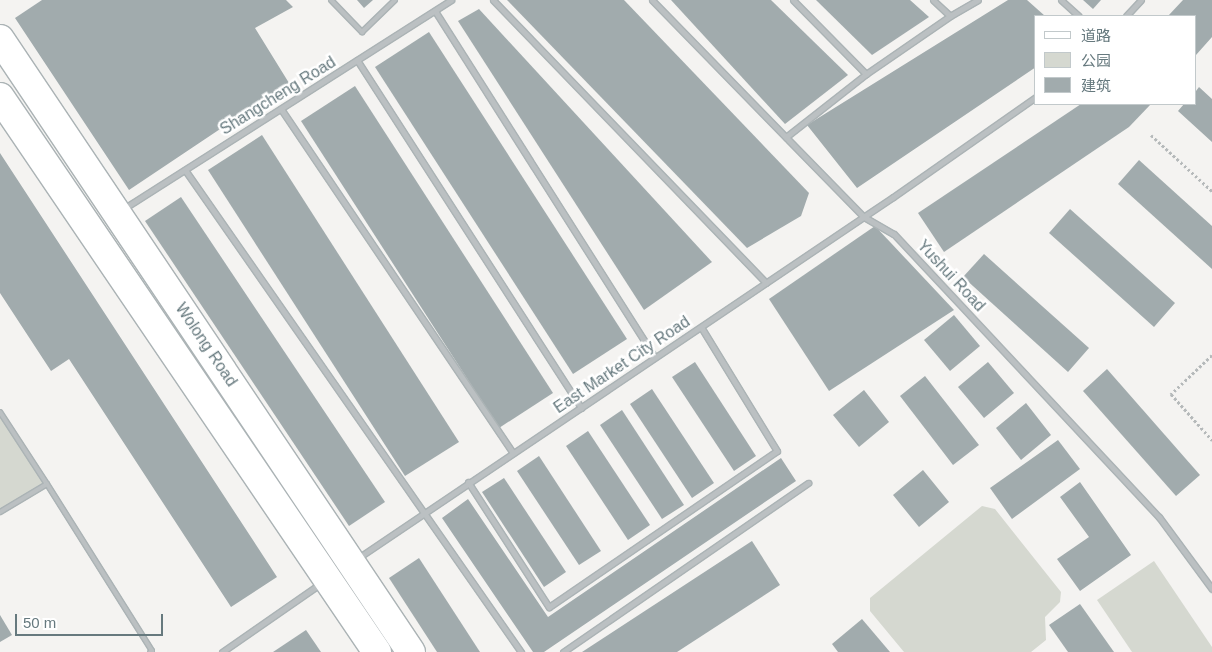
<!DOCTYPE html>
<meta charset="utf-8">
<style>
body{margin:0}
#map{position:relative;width:1212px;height:652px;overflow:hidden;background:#f4f3f1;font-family:Arial,"Noto Sans SC",sans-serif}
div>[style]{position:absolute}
.green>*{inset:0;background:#d5d8d0}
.building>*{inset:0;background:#a1abad}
.path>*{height:3px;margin-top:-1.5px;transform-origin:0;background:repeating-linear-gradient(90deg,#b5b9ba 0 2.5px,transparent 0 5px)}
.roads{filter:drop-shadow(1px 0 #abb3b5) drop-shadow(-1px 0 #abb3b5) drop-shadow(0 1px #abb3b5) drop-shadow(0 -1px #abb3b5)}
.service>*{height:4px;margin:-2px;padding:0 2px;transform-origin:2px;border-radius:2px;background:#bbc0c2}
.minor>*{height:5px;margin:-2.5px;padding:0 2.5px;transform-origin:2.5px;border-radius:2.5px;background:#bbc0c2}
.secondary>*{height:28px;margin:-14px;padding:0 14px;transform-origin:14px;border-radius:14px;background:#fff}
span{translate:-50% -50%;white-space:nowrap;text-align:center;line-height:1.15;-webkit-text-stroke:5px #fff;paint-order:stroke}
.street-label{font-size:16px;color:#66797e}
.legend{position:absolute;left:1034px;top:15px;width:162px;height:90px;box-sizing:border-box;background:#fff;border:1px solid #c2c9cb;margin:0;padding:6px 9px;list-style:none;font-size:15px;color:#66797e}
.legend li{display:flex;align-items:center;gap:10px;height:25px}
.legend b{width:25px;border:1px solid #c2c9cb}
.scale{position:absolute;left:15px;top:614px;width:148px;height:22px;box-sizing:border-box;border:2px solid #66797e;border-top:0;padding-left:6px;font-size:15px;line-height:18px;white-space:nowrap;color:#66797e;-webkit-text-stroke:4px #fff;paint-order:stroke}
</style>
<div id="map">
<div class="green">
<i style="clip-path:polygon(0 412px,47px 484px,0 512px)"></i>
<i style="clip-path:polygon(982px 506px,995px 509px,1061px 592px,1060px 602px,1045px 617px,1046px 640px,1031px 652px,904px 652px,870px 611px,870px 598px)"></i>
<i style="clip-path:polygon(1154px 561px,1212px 647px,1212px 652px,1132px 652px,1097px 600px)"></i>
</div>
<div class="building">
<i style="clip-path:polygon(42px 0,286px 0,293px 7px,255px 28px,289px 83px,129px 190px,15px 18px)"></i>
<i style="clip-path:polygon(357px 0,373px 0,364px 8px)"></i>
<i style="clip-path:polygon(507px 0,624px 0,809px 193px,801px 216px,747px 248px)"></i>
<i style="clip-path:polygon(671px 0,771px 0,848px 75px,785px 124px)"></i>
<i style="clip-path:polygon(816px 0,910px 0,929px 17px,872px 55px)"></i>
<i style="clip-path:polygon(1008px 0,1027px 0,1045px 16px,1036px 16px,1036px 67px,857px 188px,807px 125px)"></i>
<i style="clip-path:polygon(1083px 0,1101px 0,1093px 9px)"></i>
<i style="clip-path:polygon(1183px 0,1212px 0,1212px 37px,1196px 55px,1196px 16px,1168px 16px)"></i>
<i style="clip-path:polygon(479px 9px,712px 262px,644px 310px,458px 21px)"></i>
<i style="clip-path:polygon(429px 32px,627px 339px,573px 374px,375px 67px)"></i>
<i style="clip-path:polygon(355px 86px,553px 393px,499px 428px,301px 121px)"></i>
<i style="clip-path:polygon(1199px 87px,1212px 99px,1212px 142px,1178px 111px,1184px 104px,1196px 104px,1196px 91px)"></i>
<i style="clip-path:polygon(1081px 104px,1151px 104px,1129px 127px,944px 252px,918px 213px)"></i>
<i style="clip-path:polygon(262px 135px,459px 442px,405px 476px,208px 170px)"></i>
<i style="clip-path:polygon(0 153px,277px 577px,231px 607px,69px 359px,51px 371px,0 293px)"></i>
<i style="clip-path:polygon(1139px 160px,1212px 226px,1212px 269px,1118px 184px)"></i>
<i style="clip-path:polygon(181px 197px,385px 502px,349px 526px,145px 221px)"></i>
<i style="clip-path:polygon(1070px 209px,1175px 303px,1154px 327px,1049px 233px)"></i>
<i style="clip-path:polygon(875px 226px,954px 310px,829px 391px,769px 299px)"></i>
<i style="clip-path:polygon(984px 254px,1089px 348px,1068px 372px,963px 277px)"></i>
<i style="clip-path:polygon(954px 315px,980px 346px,950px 371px,924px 340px)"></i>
<i style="clip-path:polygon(695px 362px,756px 456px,734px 471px,672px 377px)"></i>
<i style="clip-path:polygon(988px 362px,1014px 393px,984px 418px,958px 387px)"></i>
<i style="clip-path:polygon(1107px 369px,1200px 475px,1176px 496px,1083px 391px)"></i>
<i style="clip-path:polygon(925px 376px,979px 445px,953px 465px,900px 396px)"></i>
<i style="clip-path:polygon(652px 389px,714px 483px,692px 498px,630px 404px)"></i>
<i style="clip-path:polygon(864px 390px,889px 422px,859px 447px,833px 415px)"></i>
<i style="clip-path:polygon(1026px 403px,1051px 435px,1021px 460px,996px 428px)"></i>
<i style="clip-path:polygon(622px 410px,684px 505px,662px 519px,600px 425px)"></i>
<i style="clip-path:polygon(588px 431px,650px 525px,628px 540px,566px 446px)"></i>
<i style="clip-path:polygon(1058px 440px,1080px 469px,1012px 519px,990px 488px)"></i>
<i style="clip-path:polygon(539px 456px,601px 551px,579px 565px,517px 471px)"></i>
<i style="clip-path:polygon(781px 458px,796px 481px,544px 652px,533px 652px,442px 518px,468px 499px,548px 617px)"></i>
<i style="clip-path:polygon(923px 470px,949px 502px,919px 527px,893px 495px)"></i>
<i style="clip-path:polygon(504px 478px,566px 572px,544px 587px,482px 492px)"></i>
<i style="clip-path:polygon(1080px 482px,1131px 555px,1080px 591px,1057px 559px,1089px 537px,1060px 497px)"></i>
<i style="clip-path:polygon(752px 541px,780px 585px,677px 652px,582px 652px)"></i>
<i style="clip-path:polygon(419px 558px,480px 652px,437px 652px,389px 578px)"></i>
<i style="clip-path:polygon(1080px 604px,1114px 652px,1068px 652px,1049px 625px)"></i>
<i style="clip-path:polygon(0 615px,12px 635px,0 642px)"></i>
<i style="clip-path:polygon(862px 619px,890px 652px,838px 652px,832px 644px)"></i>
<i style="clip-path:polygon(306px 630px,321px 652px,273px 652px)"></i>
</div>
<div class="path">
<i style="left:1151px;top:135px;width:83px;rotate:42.6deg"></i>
<i style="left:1212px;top:355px;width:57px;rotate:136.4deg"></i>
<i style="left:1171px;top:394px;width:62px;rotate:48.3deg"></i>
</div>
<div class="roads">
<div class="service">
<i style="left:331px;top:0;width:45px;rotate:45.9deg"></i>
<i style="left:362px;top:32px;width:46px;rotate:-44.1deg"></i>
<i style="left:0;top:412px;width:86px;rotate:56.9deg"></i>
<i style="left:47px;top:484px;width:55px;rotate:149.2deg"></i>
<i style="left:47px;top:484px;width:197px;rotate:57.8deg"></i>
<i style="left:152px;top:651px;width:2px;rotate:153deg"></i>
</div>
<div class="minor">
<i style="left:493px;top:0;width:393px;rotate:46deg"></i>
<i style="left:652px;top:0;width:303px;rotate:45.7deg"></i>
<i style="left:864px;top:217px;width:34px;rotate:30deg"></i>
<i style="left:894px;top:234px;width:388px;rotate:46.9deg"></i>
<i style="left:1159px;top:517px;width:89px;rotate:53.6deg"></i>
<i style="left:793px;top:0;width:104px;rotate:45.4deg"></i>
<i style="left:866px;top:74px;width:102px;rotate:-34.6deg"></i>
<i style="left:933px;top:0;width:23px;rotate:43deg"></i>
<i style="left:950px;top:16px;width:32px;rotate:-30deg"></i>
<i style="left:1061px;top:0;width:24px;rotate:42deg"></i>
<i style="left:435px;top:11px;width:410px;rotate:57.6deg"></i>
<i style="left:1126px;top:16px;width:22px;rotate:-47deg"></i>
<i style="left:357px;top:60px;width:414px;rotate:57.2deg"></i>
<i style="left:281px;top:109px;width:415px;rotate:56deg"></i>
<i style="left:786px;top:137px;width:102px;rotate:-38.2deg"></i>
<i style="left:185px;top:170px;width:588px;rotate:55.12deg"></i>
<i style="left:123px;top:209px;width:389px;rotate:-32.5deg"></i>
<i style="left:468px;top:482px;width:149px;rotate:57.1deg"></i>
<i style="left:549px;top:607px;width:276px;rotate:-34.4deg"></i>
<i style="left:777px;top:451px;width:145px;rotate:-121.5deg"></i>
<i style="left:358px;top:558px;width:645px;rotate:-34.01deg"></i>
<i style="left:893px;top:197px;width:174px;rotate:-35deg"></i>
<i style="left:222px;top:652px;width:119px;rotate:-34.8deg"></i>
<i style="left:563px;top:652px;width:298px;rotate:-34.6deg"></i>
</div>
<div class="secondary">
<i style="left:0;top:39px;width:738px;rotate:56.16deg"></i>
<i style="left:0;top:97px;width:671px;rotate:55.81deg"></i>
</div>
</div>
<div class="street-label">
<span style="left:278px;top:96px;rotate:-32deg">Shangcheng Road</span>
<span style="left:951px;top:276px;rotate:47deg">Yushui Road</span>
<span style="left:206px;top:345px;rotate:56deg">Wolong Road</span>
<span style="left:622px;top:365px;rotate:-34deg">East Market City Road</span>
</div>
<ul class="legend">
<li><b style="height:6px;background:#fff"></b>道路</li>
<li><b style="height:14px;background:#d5d8d0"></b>公园</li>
<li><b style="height:14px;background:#a1abad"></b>建筑</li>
</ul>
<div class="scale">50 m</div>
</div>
